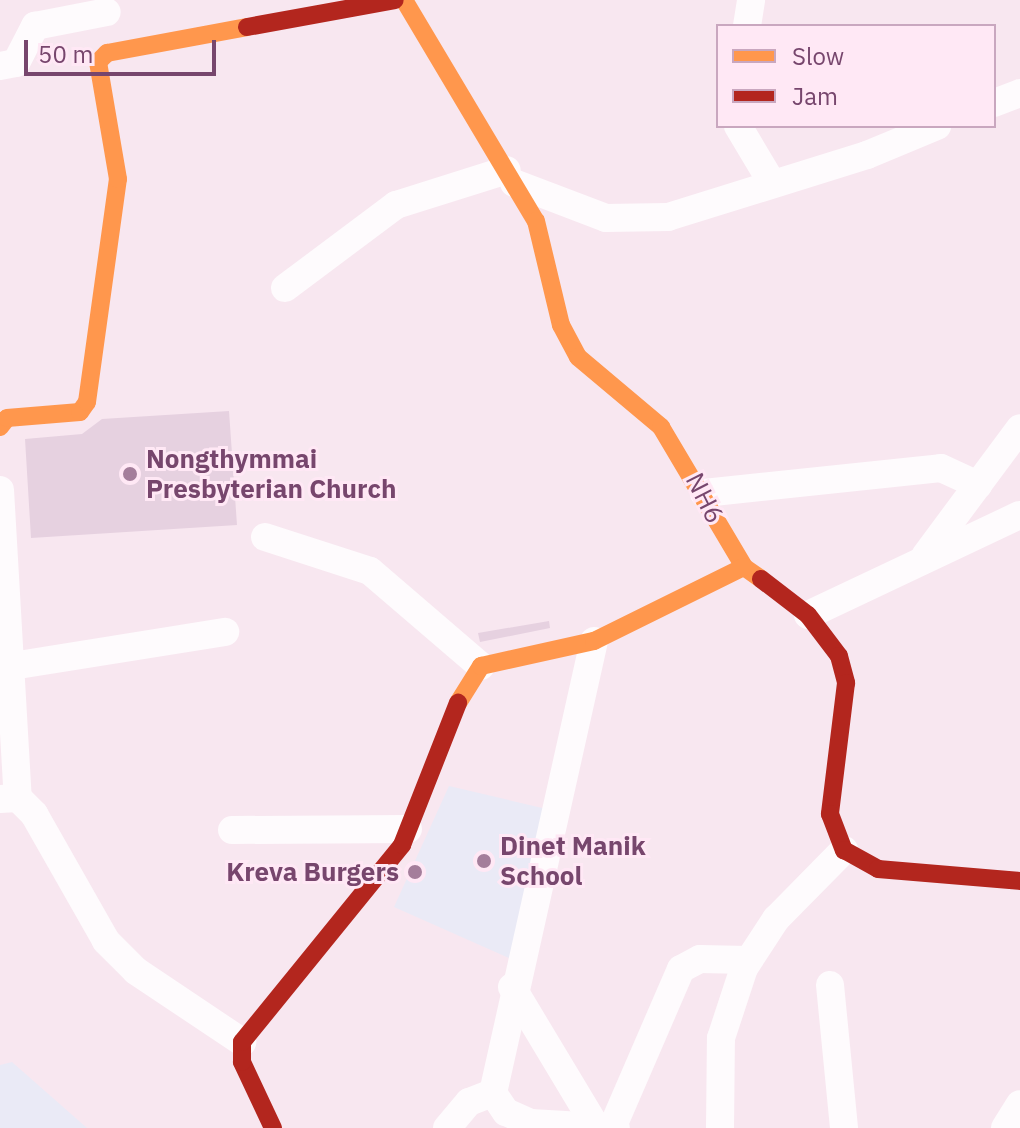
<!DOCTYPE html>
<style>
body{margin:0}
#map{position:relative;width:1020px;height:1128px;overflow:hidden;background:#f8e7f0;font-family:"IBM Plex Sans",sans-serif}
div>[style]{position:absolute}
.education>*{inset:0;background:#eaeaf6}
.building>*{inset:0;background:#e6d1e0}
.street>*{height:28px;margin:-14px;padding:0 14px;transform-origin:14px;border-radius:14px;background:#fefbfd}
.slow>*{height:18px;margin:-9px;padding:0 9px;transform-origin:9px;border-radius:9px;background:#ff974d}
.jam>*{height:18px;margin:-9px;padding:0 9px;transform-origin:9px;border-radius:9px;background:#b3261e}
.dots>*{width:22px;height:22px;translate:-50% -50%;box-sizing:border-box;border:4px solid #ffe8f5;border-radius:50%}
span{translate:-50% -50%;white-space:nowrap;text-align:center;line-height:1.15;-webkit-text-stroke:6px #ffe8f5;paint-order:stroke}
.poi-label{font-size:26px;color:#77466d;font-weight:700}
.left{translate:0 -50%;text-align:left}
.right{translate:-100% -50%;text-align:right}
.street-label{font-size:26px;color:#77466d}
.legend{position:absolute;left:716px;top:24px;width:280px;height:104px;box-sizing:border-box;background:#ffe8f5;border:2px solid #c9a7bf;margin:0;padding:10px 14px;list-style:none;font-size:24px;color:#77466d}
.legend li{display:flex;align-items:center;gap:16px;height:40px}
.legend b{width:40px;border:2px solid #c9a7bf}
.scale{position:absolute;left:24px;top:40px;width:192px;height:36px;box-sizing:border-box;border:4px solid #77466d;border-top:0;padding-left:10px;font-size:24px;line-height:28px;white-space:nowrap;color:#77466d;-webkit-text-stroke:6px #ffe8f5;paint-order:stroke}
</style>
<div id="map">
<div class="education">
<i style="clip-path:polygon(449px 786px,568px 814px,520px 963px,394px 907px)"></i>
<i style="clip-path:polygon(12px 1062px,87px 1128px,0 1128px,0 1065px)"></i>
</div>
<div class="building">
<i style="clip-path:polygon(229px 411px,237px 525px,31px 538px,25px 439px,82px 434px,102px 419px)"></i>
<i style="clip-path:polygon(549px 621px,550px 628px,480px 642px,478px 633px)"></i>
</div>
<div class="street">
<i style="left:747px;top:26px;width:26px;rotate:-81deg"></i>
<i style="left:0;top:66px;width:16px;rotate:-11deg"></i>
<i style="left:16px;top:63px;width:42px;rotate:-62.8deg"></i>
<i style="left:35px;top:26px;width:73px;rotate:-11deg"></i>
<i style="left:994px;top:103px;width:28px;rotate:-21deg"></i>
<i style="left:738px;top:126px;width:66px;rotate:59.2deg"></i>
<i style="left:514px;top:183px;width:98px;rotate:20.8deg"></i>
<i style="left:606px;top:218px;width:62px;rotate:-0.9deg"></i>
<i style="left:668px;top:217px;width:208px;rotate:-17.3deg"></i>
<i style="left:867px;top:155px;width:76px;rotate:-22.5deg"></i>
<i style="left:285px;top:288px;width:139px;rotate:-36.8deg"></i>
<i style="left:396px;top:205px;width:116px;rotate:-17.5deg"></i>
<i style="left:0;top:490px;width:309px;rotate:86.7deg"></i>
<i style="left:704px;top:493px;width:238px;rotate:-6deg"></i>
<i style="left:941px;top:468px;width:41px;rotate:24.7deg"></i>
<i style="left:265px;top:537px;width:110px;rotate:17.9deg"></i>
<i style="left:370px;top:571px;width:146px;rotate:40.6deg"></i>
<i style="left:925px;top:556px;width:159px;rotate:-53.4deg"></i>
<i style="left:808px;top:615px;width:234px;rotate:-25.3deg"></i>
<i style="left:594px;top:641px;width:463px;rotate:102.6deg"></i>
<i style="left:493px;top:1093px;width:23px;rotate:56deg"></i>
<i style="left:506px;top:1112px;width:27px;rotate:24deg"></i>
<i style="left:531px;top:1123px;width:85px;rotate:3.4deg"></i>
<i style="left:12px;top:666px;width:216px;rotate:-9.1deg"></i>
<i style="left:0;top:799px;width:18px;rotate:-3deg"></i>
<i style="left:18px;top:798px;width:23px;rotate:45deg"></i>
<i style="left:34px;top:814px;width:146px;rotate:60.4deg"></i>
<i style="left:106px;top:941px;width:42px;rotate:45deg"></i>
<i style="left:136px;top:971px;width:128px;rotate:33.8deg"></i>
<i style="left:232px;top:830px;width:176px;rotate:-0.3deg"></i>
<i style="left:830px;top:985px;width:144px;rotate:84.4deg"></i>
<i style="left:512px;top:987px;width:161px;rotate:59deg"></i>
<i style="left:613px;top:1126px;width:171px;rotate:-66.6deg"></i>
<i style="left:681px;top:969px;width:21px;rotate:-28deg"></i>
<i style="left:700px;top:959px;width:48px;rotate:1.2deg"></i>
<i style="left:447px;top:1128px;width:34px;rotate:-50deg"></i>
<i style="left:469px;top:1102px;width:26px;rotate:-21deg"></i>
<i style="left:720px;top:1128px;width:90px;rotate:-89.4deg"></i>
<i style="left:721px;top:1038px;width:74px;rotate:-71.8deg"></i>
<i style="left:744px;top:968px;width:59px;rotate:-56.9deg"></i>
<i style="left:776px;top:919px;width:97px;rotate:-45.4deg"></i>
<i style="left:1005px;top:1128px;width:28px;rotate:-58deg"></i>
</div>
<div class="slow">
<i style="left:404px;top:0;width:257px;rotate:59.2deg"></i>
<i style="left:536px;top:221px;width:107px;rotate:76.5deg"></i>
<i style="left:561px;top:325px;width:36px;rotate:62deg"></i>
<i style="left:578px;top:357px;width:109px;rotate:40.1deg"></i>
<i style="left:661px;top:427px;width:163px;rotate:59.3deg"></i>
<i style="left:744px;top:567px;width:21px;rotate:35deg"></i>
<i style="left:0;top:427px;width:11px;rotate:-52deg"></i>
<i style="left:7px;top:418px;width:73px;rotate:-4.7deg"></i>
<i style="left:80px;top:412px;width:12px;rotate:-55deg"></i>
<i style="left:87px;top:402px;width:225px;rotate:-82.1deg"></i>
<i style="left:118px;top:179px;width:119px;rotate:-99.7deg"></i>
<i style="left:98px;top:62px;width:13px;rotate:-45deg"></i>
<i style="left:107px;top:53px;width:142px;rotate:-10.5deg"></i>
<i style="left:458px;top:703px;width:44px;rotate:-58.1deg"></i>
<i style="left:481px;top:666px;width:116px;rotate:-12.5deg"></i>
<i style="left:594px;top:641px;width:167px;rotate:-26.3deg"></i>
</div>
<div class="jam">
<i style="left:247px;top:27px;width:150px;rotate:-10.3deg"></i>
<i style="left:761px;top:579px;width:59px;rotate:37.5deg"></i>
<i style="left:808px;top:615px;width:51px;rotate:52.9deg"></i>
<i style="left:839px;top:656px;width:28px;rotate:75deg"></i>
<i style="left:846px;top:683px;width:132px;rotate:97deg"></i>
<i style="left:830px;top:814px;width:39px;rotate:69deg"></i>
<i style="left:844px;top:850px;width:39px;rotate:29deg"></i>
<i style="left:878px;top:869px;width:143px;rotate:4.8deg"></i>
<i style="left:273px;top:1128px;width:73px;rotate:-115.2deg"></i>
<i style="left:242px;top:1062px;width:20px;rotate:-90deg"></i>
<i style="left:242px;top:1042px;width:254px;rotate:-50.9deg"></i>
<i style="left:402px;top:845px;width:153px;rotate:-68.5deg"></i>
</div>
<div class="dots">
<i style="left:130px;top:474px;background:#a47e9b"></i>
<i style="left:484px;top:861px;background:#a47e9b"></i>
<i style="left:415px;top:872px;background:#a47e9b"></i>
</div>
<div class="poi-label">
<span class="left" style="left:146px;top:474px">Nongthymmai<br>Presbyterian Church</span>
<span class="left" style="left:500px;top:861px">Dinet Manik<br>School</span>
<span class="right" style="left:399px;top:872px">Kreva Burgers</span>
</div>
<div class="street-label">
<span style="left:705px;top:498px;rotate:63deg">NH6</span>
</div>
<ul class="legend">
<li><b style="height:10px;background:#ff974d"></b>Slow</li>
<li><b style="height:10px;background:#b3261e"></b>Jam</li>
</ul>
<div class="scale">50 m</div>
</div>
